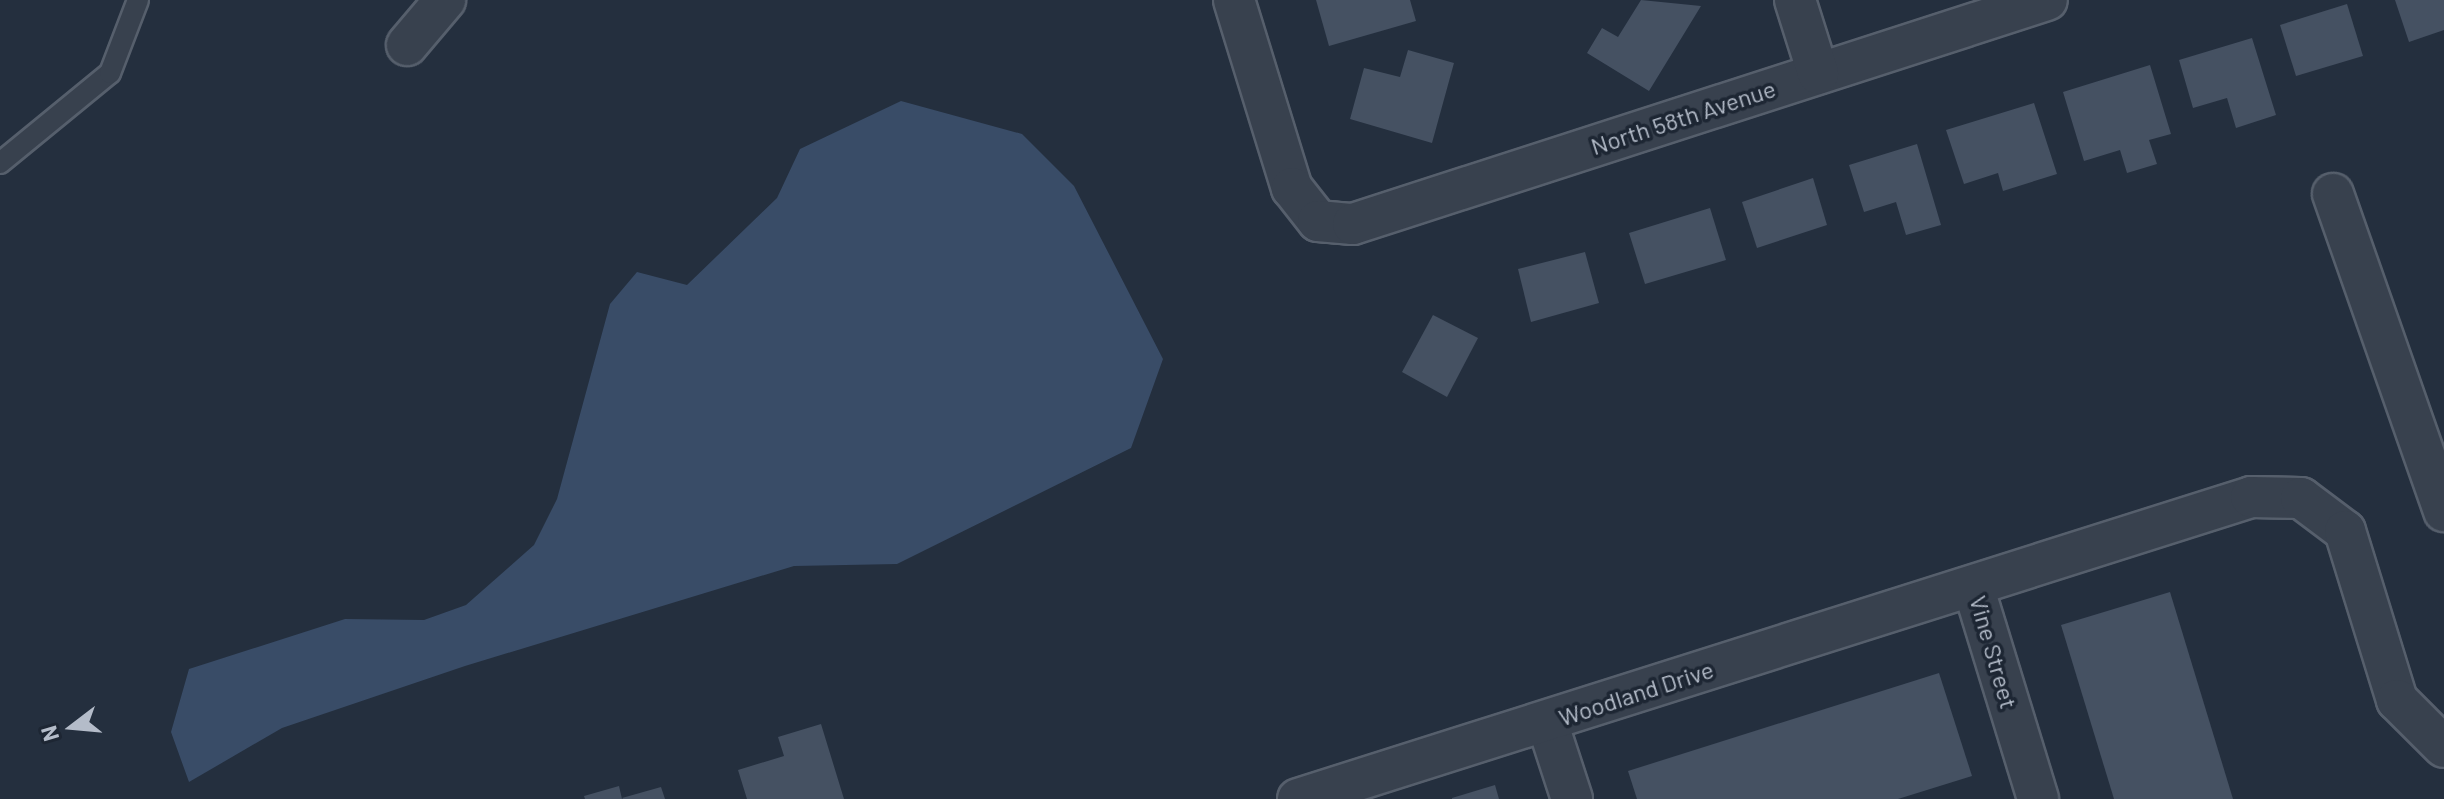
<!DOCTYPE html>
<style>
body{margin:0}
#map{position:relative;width:2444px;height:799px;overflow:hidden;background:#242f3e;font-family:Barlow,sans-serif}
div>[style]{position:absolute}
.water>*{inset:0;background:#394c67}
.building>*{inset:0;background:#455162}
.roads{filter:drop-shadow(2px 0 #565f6c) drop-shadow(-2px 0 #565f6c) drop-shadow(0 2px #565f6c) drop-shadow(0 -2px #565f6c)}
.lane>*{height:20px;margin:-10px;padding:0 10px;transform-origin:10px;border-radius:10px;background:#38414e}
.street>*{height:40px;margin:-20px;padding:0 20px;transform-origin:20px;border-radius:20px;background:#38414e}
span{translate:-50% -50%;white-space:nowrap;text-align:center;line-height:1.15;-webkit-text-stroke:7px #1d2633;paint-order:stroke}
.street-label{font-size:24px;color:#b4bcc9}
.north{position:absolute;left:32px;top:687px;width:80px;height:80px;-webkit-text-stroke:6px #1d2633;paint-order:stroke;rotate:254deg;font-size:22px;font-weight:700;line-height:32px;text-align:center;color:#b4bcc9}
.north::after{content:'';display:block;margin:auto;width:28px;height:36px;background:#b4bcc9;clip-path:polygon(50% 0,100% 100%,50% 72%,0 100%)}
</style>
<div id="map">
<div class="water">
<i style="clip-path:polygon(901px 101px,1022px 134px,1074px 186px,1163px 359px,1131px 448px,897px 564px,794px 566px,465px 666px,282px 728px,189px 782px,171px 732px,189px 669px,345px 619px,424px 620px,466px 605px,534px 545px,557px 499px,610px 304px,637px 272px,687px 285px,777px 198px,800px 149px)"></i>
</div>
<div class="building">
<i style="clip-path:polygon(1316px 0,1410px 0,1416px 21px,1329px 46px)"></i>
<i style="clip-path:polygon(1641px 0,1701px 6px,1649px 91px,1587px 53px,1602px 28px,1618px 37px)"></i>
<i style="clip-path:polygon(2395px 0,2444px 0,2444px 30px,2409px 42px)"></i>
<i style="clip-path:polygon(2347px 4px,2363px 56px,2296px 76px,2280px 25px)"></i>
<i style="clip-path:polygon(2252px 38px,2276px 115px,2236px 128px,2227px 98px,2193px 108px,2179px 60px)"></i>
<i style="clip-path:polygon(1408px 50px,1454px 63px,1432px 143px,1350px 119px,1364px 68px,1400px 77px)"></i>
<i style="clip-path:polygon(2150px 65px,2171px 134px,2149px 140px,2157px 164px,2127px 173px,2120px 150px,2084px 161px,2063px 92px)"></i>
<i style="clip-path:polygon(2034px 103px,2057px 174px,2003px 191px,1998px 173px,1964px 184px,1946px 130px)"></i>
<i style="clip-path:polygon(1917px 144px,1941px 225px,1906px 235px,1896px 202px,1864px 212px,1849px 165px)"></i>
<i style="clip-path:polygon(1813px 178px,1827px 225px,1757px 248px,1742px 202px)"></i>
<i style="clip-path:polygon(1710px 208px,1726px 260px,1645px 284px,1629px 233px)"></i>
<i style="clip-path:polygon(1585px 252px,1599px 303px,1531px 322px,1518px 269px)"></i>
<i style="clip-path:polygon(1433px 315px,1478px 338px,1447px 397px,1402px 372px)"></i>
<i style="clip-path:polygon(2170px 592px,2233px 799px,2114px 799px,2061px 625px)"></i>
<i style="clip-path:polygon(1939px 673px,1972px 776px,1898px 799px,1637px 799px,1628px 771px)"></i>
<i style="clip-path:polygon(821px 724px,844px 799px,747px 799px,738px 770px,784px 756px,778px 737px)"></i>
<i style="clip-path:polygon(1495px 785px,1499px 799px,1452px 799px,1452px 798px)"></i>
<i style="clip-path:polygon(619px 786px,622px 799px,585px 799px,584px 796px)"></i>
<i style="clip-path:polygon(661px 787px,665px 799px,623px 799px,622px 798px)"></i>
</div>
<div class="roads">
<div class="lane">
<i style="left:0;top:163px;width:142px;rotate:-39.3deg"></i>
<i style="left:110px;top:73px;width:78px;rotate:-69deg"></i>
</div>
<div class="street">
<i style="left:1234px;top:0;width:197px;rotate:72.9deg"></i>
<i style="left:1292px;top:188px;width:42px;rotate:51.8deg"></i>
<i style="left:1318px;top:221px;width:35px;rotate:5deg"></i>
<i style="left:1353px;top:224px;width:729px;rotate:-17.89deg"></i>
<i style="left:1795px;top:0;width:77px;rotate:72.5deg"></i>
<i style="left:407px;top:45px;width:59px;rotate:-49.8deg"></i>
<i style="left:2333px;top:194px;width:336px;rotate:70.7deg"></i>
<i style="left:1973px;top:586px;width:223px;rotate:73deg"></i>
<i style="left:1547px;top:722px;width:81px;rotate:72deg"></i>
<i style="left:1298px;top:799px;width:1000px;rotate:-17.58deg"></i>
<i style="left:2251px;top:497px;width:50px;rotate:1.1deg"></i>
<i style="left:2301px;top:498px;width:55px;rotate:36.9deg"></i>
<i style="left:2345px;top:531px;width:177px;rotate:72.9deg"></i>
<i style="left:2397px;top:700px;width:66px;rotate:45deg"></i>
</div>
</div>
<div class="street-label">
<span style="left:1683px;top:117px;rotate:-18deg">North 58th Avenue</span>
<span style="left:1994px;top:652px;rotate:74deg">Vine Street</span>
<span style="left:1636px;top:693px;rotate:-18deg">Woodland Drive</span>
</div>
<div class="north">N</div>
</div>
